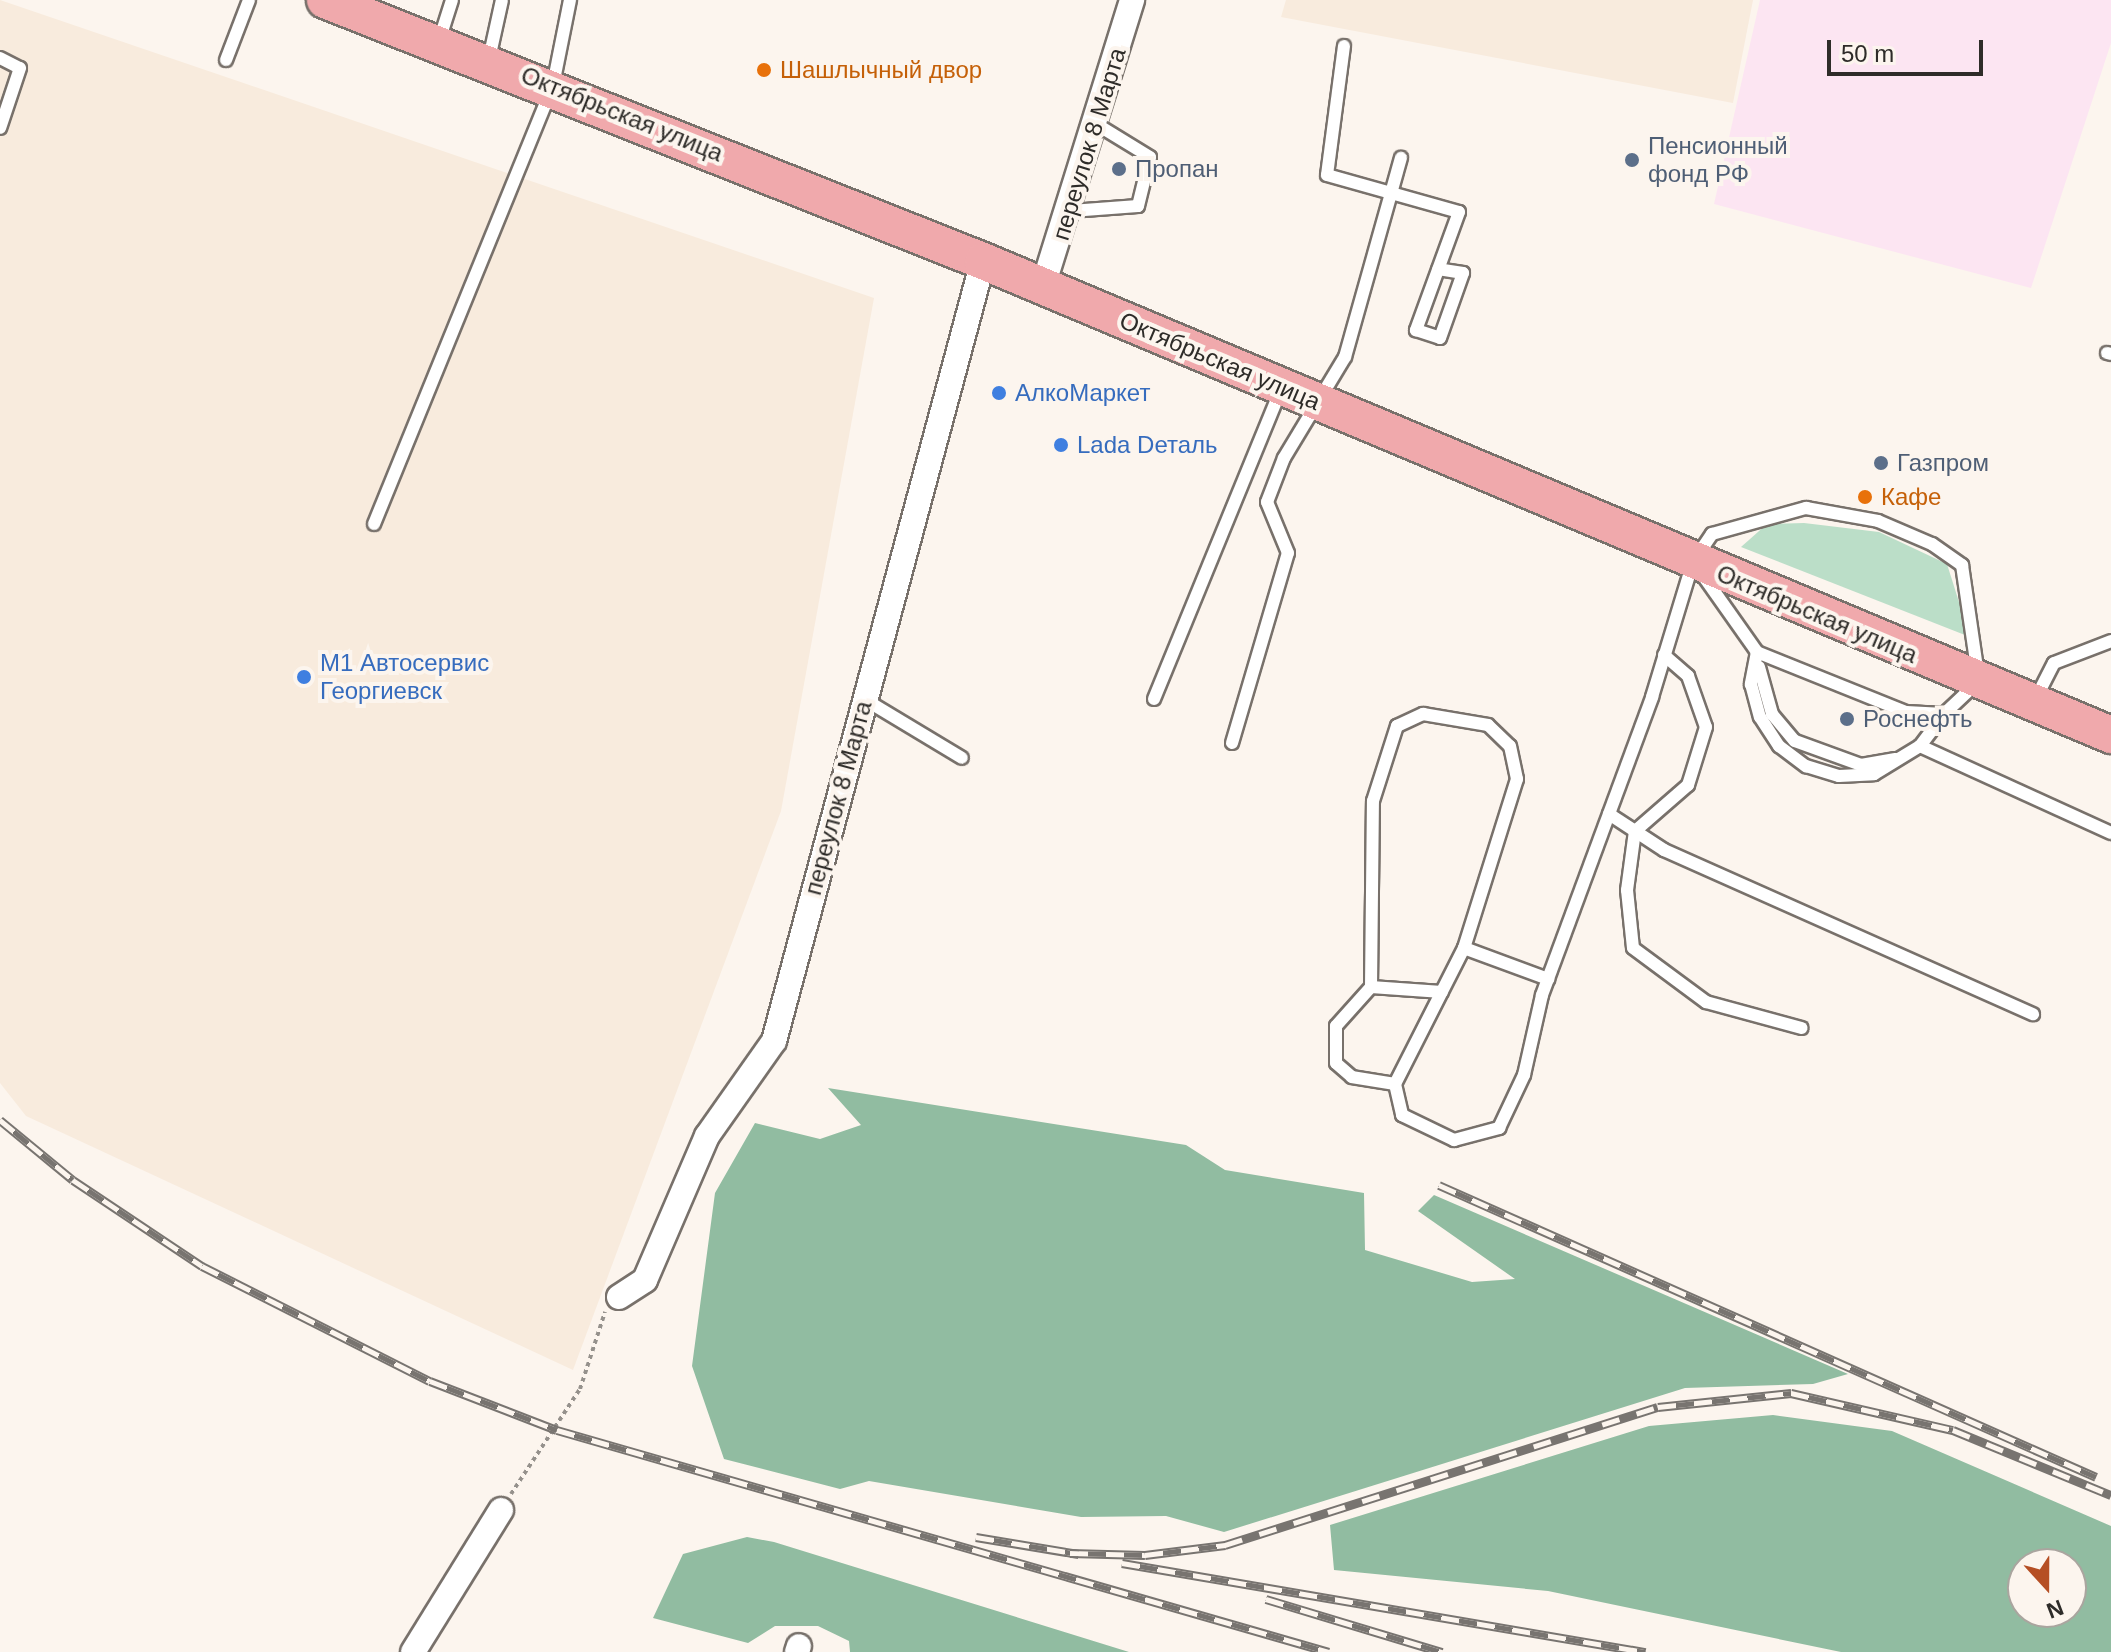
<!DOCTYPE html>
<meta charset="utf-8">
<style>
body{margin:0}
#map{position:relative;width:2111px;height:1652px;overflow:hidden;background:#fcf5ee;font-family:Helvetica,sans-serif}
div>[style]{position:absolute}
.commercial>*{inset:0;background:#fce5f2}
.built>*{inset:0;background:#f8ebdd}
.green>*{inset:0;background:#bbdec8}
.forest>*{inset:0;background:#91bca1}
.path>*{height:4px;margin-top:-2px;transform-origin:0;background:repeating-linear-gradient(90deg,#95918c 0 4px,transparent 0 8px)}
.roads{filter:drop-shadow(2px 0 #78716b) drop-shadow(-2px 0 #78716b) drop-shadow(0 2px #78716b) drop-shadow(0 -2px #78716b)}
.service>*{height:12px;margin:-6px;padding:0 6px;transform-origin:6px;border-radius:6px;background:#fff}
.minor>*{height:24px;margin:-12px;padding:0 12px;transform-origin:12px;border-radius:12px;background:#fff}
.primary>*{height:36px;margin:-18px;padding:0 18px;transform-origin:18px;border-radius:18px;background:#f0a9ac}
.rail>*{height:9px;margin-top:-4.5px;transform-origin:0;background:repeating-linear-gradient(90deg,#fcf5ee 0 18px,#787470 0 36px);box-sizing:border-box;border-block:2px solid #787470}
.dots>*{width:22px;height:22px;translate:-50% -50%;box-sizing:border-box;border:4px solid #fcf5ee;border-radius:50%}
span{translate:-50% -50%;white-space:nowrap;text-align:center;line-height:1.15;-webkit-text-stroke:8px #fcf5ee;paint-order:stroke}
.food-label{font-size:24px;color:#c56008}
.left{translate:0 -50%;text-align:left}
.street-label{font-size:24px;color:#2e2c29}
.service-label{font-size:24px;color:#4e5e75}
.shop-label{font-size:24px;color:#366cbe}
.north{position:absolute;left:2007px;top:1548px;width:80px;height:80px;box-sizing:border-box;background:#fcf5ee;border:2px solid #aaa59f;border-radius:50%;rotate:159deg;font-size:22px;font-weight:700;line-height:32px;text-align:center;color:#2e2c29}
.north::after{content:'';display:block;margin:auto;width:28px;height:36px;background:#b54f24;clip-path:polygon(50% 0,100% 100%,50% 72%,0 100%)}
.scale{position:absolute;left:1827px;top:40px;width:156px;height:36px;box-sizing:border-box;border:4px solid #2e2c29;border-top:0;padding-left:10px;font-size:24px;line-height:28px;white-space:nowrap;color:#2e2c29;-webkit-text-stroke:6px #fcf5ee;paint-order:stroke}
</style>
<div id="map">
<div class="commercial">
<i style="clip-path:polygon(1760px 0,2111px 0,2111px 43px,2031px 288px,1714px 204px)"></i>
</div>
<div class="built">
<i style="clip-path:polygon(0 0,874px 298px,781px 811px,573px 1370px,26px 1116px,0 1083px)"></i>
<i style="clip-path:polygon(1286px 0,1753px 0,1733px 103px,1281px 17px)"></i>
</div>
<div class="green">
<i style="clip-path:polygon(1804px 523px,1879px 532px,1947px 564px,1970px 637px,1741px 547px,1767px 524px)"></i>
</div>
<div class="forest">
<i style="clip-path:polygon(828px 1088px,1186px 1145px,1225px 1170px,1364px 1193px,1365px 1250px,1472px 1282px,1515px 1279px,1418px 1211px,1434px 1195px,1848px 1374px,1813px 1384px,1685px 1388px,1224px 1532px,1166px 1516px,1081px 1517px,869px 1481px,840px 1489px,724px 1459px,692px 1366px,715px 1193px,755px 1123px,820px 1139px,861px 1125px)"></i>
<i style="clip-path:polygon(evenodd,1773px 1415px,1892px 1431px,2111px 1526px,2111px 1652px,1841px 1652px,1548px 1591px,1334px 1570px,1330px 1525px,1649px 1426px,1773px 1415px,2023px 1564px,2071px 1564px,2071px 1612px,2023px 1612px,2023px 1564px)"></i>
<i style="clip-path:polygon(747px 1537px,774px 1542px,1129px 1652px,850px 1652px,849px 1641px,818px 1626px,775px 1626px,748px 1643px,653px 1618px,683px 1554px)"></i>
</div>
<div class="path">
<i style="left:511px;top:1494px;width:126px;rotate:-56.7deg"></i>
<i style="left:580px;top:1389px;width:81px;rotate:-72deg"></i>
</div>
<div class="roads">
<div class="service">
<i style="left:439px;top:41px;width:43px;rotate:-72.4deg"></i>
<i style="left:1344px;top:46px;width:130px;rotate:97.5deg"></i>
<i style="left:1327px;top:175px;width:137px;rotate:15.7deg"></i>
<i style="left:1459px;top:212px;width:126px;rotate:110deg"></i>
<i style="left:1416px;top:330px;width:25px;rotate:18deg"></i>
<i style="left:1440px;top:338px;width:69px;rotate:-70.5deg"></i>
<i style="left:1463px;top:273px;width:25px;rotate:-171deg"></i>
<i style="left:0;top:58px;width:22px;rotate:27deg"></i>
<i style="left:20px;top:68px;width:63px;rotate:108.4deg"></i>
<i style="left:489px;top:59px;width:60px;rotate:-77.6deg"></i>
<i style="left:226px;top:60px;width:64px;rotate:-69deg"></i>
<i style="left:1071px;top:211px;width:67px;rotate:-4.3deg"></i>
<i style="left:1138px;top:206px;width:50px;rotate:-76.2deg"></i>
<i style="left:1150px;top:157px;width:63px;rotate:-148.6deg"></i>
<i style="left:2107px;top:353px;width:4px;rotate:14deg"></i>
<i style="left:374px;top:524px;width:474px;rotate:-67.8deg"></i>
<i style="left:553px;top:85px;width:87px;rotate:-78.7deg"></i>
<i style="left:1757px;top:652px;width:33px;rotate:101deg"></i>
<i style="left:1751px;top:684px;width:34px;rotate:75deg"></i>
<i style="left:1760px;top:717px;width:35px;rotate:57deg"></i>
<i style="left:1779px;top:746px;width:34px;rotate:37deg"></i>
<i style="left:1806px;top:766px;width:34px;rotate:17deg"></i>
<i style="left:1839px;top:776px;width:35px;rotate:-3deg"></i>
<i style="left:1874px;top:774px;width:54px;rotate:-31.3deg"></i>
<i style="left:1920px;top:746px;width:40px;rotate:-53deg"></i>
<i style="left:1664px;top:655px;width:32px;rotate:41deg"></i>
<i style="left:1688px;top:676px;width:54px;rotate:70.6deg"></i>
<i style="left:1706px;top:727px;width:61px;rotate:107.2deg"></i>
<i style="left:1688px;top:785px;width:70px;rotate:139deg"></i>
<i style="left:1635px;top:831px;width:60px;rotate:97.7deg"></i>
<i style="left:1627px;top:890px;width:58px;rotate:84.1deg"></i>
<i style="left:1633px;top:948px;width:91px;rotate:36.5deg"></i>
<i style="left:1706px;top:1002px;width:99px;rotate:15.2deg"></i>
<i style="left:1759px;top:667px;width:49px;rotate:74.5deg"></i>
<i style="left:1772px;top:714px;width:35px;rotate:50deg"></i>
<i style="left:1795px;top:741px;width:70px;rotate:20deg"></i>
<i style="left:1861px;top:765px;width:35px;rotate:-10deg"></i>
<i style="left:2036px;top:698px;width:39px;rotate:-63deg"></i>
<i style="left:2054px;top:663px;width:61px;rotate:-21.1deg"></i>
<i style="left:864px;top:699px;width:114px;rotate:31deg"></i>
<i style="left:1154px;top:699px;width:334px;rotate:-67.7deg"></i>
<i style="left:1232px;top:743px;width:198px;rotate:-73.6deg"></i>
<i style="left:1288px;top:553px;width:55px;rotate:-112.4deg"></i>
<i style="left:1267px;top:502px;width:47px;rotate:-68.9deg"></i>
<i style="left:1284px;top:458px;width:118px;rotate:-58.9deg"></i>
<i style="left:1345px;top:357px;width:207px;rotate:-74.3deg"></i>
<i style="left:1920px;top:746px;width:210px;rotate:24.5deg"></i>
<i style="left:1609px;top:814px;width:66px;rotate:33.2deg"></i>
<i style="left:1664px;top:850px;width:404px;rotate:24deg"></i>
<i style="left:1464px;top:948px;width:90px;rotate:20.3deg"></i>
<i style="left:1371px;top:987px;width:71px;rotate:4deg"></i>
<i style="left:1395px;top:1084px;width:44px;rotate:-170.8deg"></i>
<i style="left:1352px;top:1077px;width:21px;rotate:-139deg"></i>
<i style="left:1336px;top:1063px;width:37px;rotate:-90deg"></i>
<i style="left:1336px;top:1026px;width:52px;rotate:-48.1deg"></i>
<i style="left:1371px;top:987px;width:186px;rotate:-89.4deg"></i>
<i style="left:1373px;top:801px;width:79px;rotate:-72.3deg"></i>
<i style="left:1397px;top:726px;width:29px;rotate:-25deg"></i>
<i style="left:1423px;top:714px;width:66px;rotate:9.6deg"></i>
<i style="left:1488px;top:725px;width:30px;rotate:44deg"></i>
<i style="left:1510px;top:746px;width:34px;rotate:78deg"></i>
<i style="left:1517px;top:779px;width:177px;rotate:107.4deg"></i>
<i style="left:1464px;top:948px;width:153px;rotate:116.9deg"></i>
<i style="left:1395px;top:1084px;width:32px;rotate:77deg"></i>
<i style="left:1402px;top:1115px;width:58px;rotate:25.7deg"></i>
<i style="left:1454px;top:1140px;width:47px;rotate:-14.9deg"></i>
<i style="left:1499px;top:1128px;width:59px;rotate:-64.7deg"></i>
<i style="left:1524px;top:1075px;width:82px;rotate:-77.3deg"></i>
<i style="left:1542px;top:995px;width:318px;rotate:-69.7deg"></i>
<i style="left:1652px;top:697px;width:141px;rotate:-73.1deg"></i>
<i style="left:1693px;top:562px;width:34px;rotate:-56deg"></i>
<i style="left:1712px;top:534px;width:98px;rotate:-15.5deg"></i>
<i style="left:1806px;top:508px;width:73px;rotate:10.2deg"></i>
<i style="left:1878px;top:521px;width:59px;rotate:23.1deg"></i>
<i style="left:1932px;top:544px;width:37px;rotate:35deg"></i>
<i style="left:1962px;top:565px;width:117px;rotate:81.7deg"></i>
<i style="left:1979px;top:681px;width:48px;rotate:136.7deg"></i>
<i style="left:1944px;top:714px;width:38px;rotate:-177deg"></i>
<i style="left:1906px;top:712px;width:161px;rotate:-158.1deg"></i>
<i style="left:1757px;top:652px;width:95px;rotate:-125.2deg"></i>
</div>
<div class="minor">
<i style="left:1043px;top:286px;width:300px;rotate:-72.7deg"></i>
<i style="left:619px;top:1297px;width:31px;rotate:-33deg"></i>
<i style="left:645px;top:1280px;width:157px;rotate:-66.7deg"></i>
<i style="left:707px;top:1136px;width:116px;rotate:-54.8deg"></i>
<i style="left:774px;top:1041px;width:808px;rotate:-75deg"></i>
<i style="left:413px;top:1652px;width:167px;rotate:-58.2deg"></i>
<i style="left:797px;top:1652px;width:6px;rotate:-72deg"></i>
</div>
<div class="primary">
<i style="left:325px;top:0;width:708px;rotate:21.64deg"></i>
<i style="left:983px;top:261px;width:1224px;rotate:22.79deg"></i>
</div>
</div>
<div class="rail">
<i style="left:0;top:1120px;width:94px;rotate:39.4deg"></i>
<i style="left:73px;top:1180px;width:155px;rotate:33.7deg"></i>
<i style="left:202px;top:1266px;width:255px;rotate:26.8deg"></i>
<i style="left:430px;top:1381px;width:136px;rotate:21.1deg"></i>
<i style="left:557px;top:1430px;width:803px;rotate:16.04deg"></i>
<i style="left:1439px;top:1185px;width:719px;rotate:23.96deg"></i>
<i style="left:976px;top:1537px;width:104px;rotate:9.4deg"></i>
<i style="left:1070px;top:1553px;width:75px;rotate:1.5deg"></i>
<i style="left:1145px;top:1555px;width:81px;rotate:-7.1deg"></i>
<i style="left:1225px;top:1545px;width:454px;rotate:-17.7deg"></i>
<i style="left:1658px;top:1407px;width:134px;rotate:-6deg"></i>
<i style="left:1791px;top:1393px;width:166px;rotate:12.9deg"></i>
<i style="left:1953px;top:1430px;width:171px;rotate:22.4deg"></i>
<i style="left:1122px;top:1563px;width:531px;rotate:9.66deg"></i>
<i style="left:1266px;top:1599px;width:184px;rotate:16.8deg"></i>
</div>
<div class="dots">
<i style="left:764px;top:70px;background:#e8710a"></i>
<i style="left:1632px;top:160px;background:#5c6f8a"></i>
<i style="left:1119px;top:169px;background:#5c6f8a"></i>
<i style="left:999px;top:393px;background:#3f7fe0"></i>
<i style="left:1061px;top:445px;background:#3f7fe0"></i>
<i style="left:1881px;top:463px;background:#5c6f8a"></i>
<i style="left:1865px;top:497px;background:#e8710a"></i>
<i style="left:304px;top:677px;background:#3f7fe0"></i>
<i style="left:1847px;top:719px;background:#5c6f8a"></i>
</div>
<div class="food-label">
<span class="left" style="left:780px;top:70px">Шашлычный двор</span>
<span class="left" style="left:1881px;top:497px">Кафе</span>
</div>
<div class="street-label">
<span style="left:622px;top:114px;rotate:22deg">Октябрьская улица</span>
<span style="left:1089px;top:144px;rotate:-73deg">переулок 8 Марта</span>
<span style="left:1220px;top:361px;rotate:23deg">Октябрьская улица</span>
<span style="left:1817px;top:614px;rotate:23deg">Октябрьская улица</span>
<span style="left:838px;top:798px;rotate:-75deg">переулок 8 Марта</span>
</div>
<div class="service-label">
<span class="left" style="left:1648px;top:160px">Пенсионный<br>фонд РФ</span>
<span class="left" style="left:1135px;top:169px">Пропан</span>
<span class="left" style="left:1897px;top:463px">Газпром</span>
<span class="left" style="left:1863px;top:719px">Роснефть</span>
</div>
<div class="shop-label">
<span class="left" style="left:1015px;top:393px">АлкоМаркет</span>
<span class="left" style="left:1077px;top:445px">Lada Dеталь</span>
<span class="left" style="left:320px;top:677px">М1 Автосервис<br>Георгиевск</span>
</div>
<div class="north">N</div>
<div class="scale">50 m</div>
</div>
